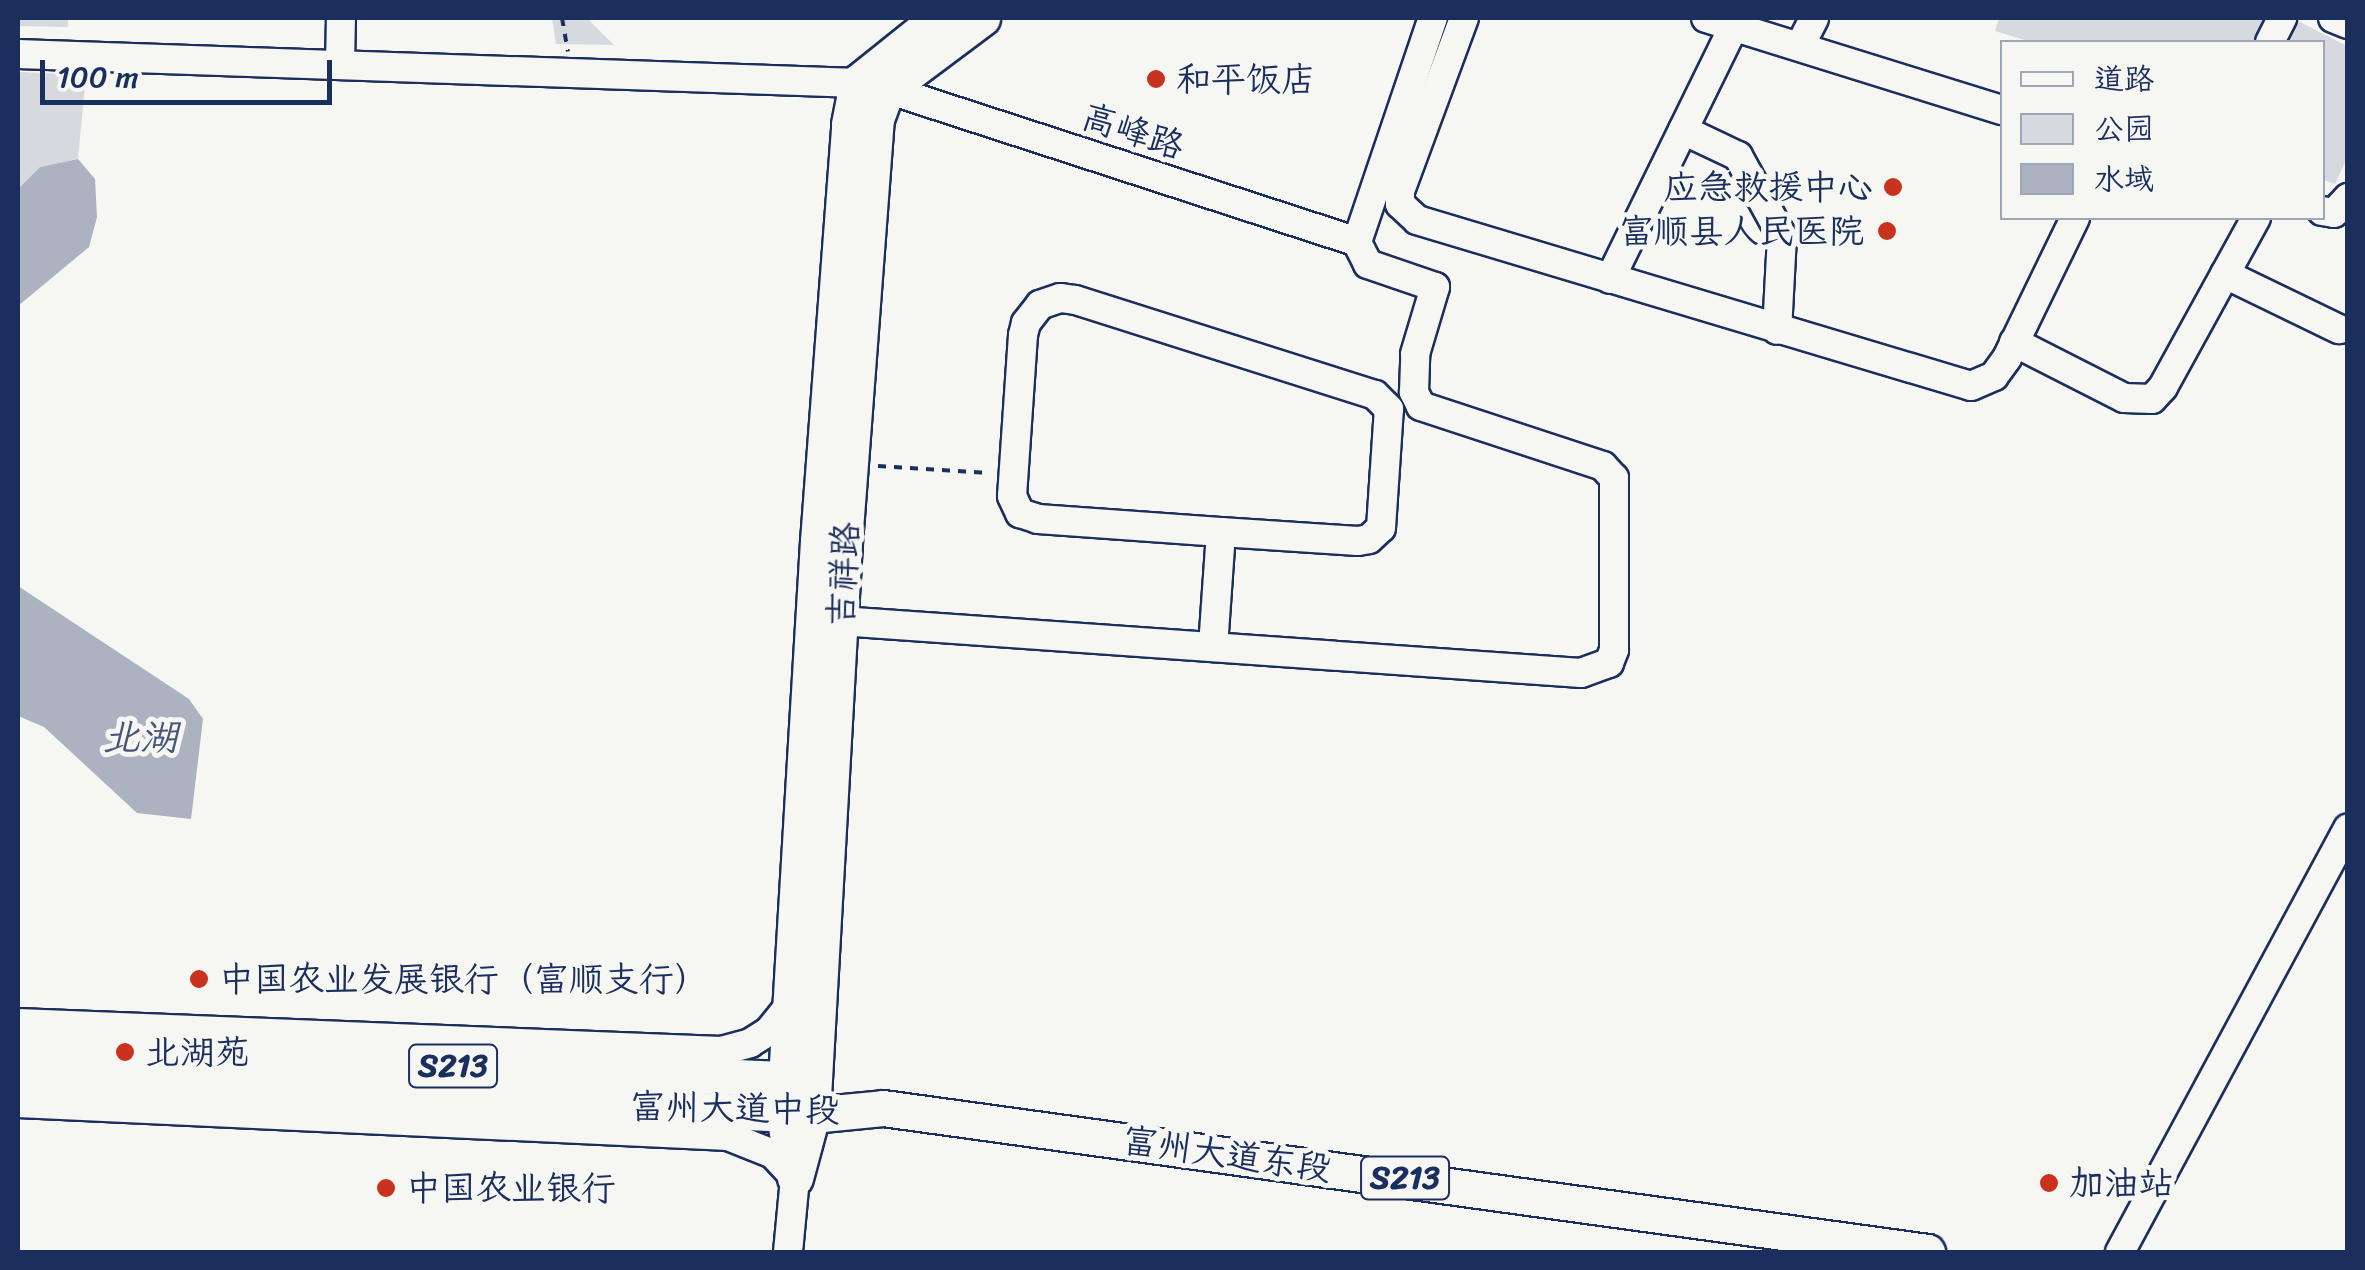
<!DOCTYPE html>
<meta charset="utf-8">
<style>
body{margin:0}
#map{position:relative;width:2365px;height:1270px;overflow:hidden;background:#f6f6f2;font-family:Sriracha,"LXGW WenKai TC",sans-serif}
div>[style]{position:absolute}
.green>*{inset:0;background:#d6d9dd}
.water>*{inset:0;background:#abb2c0}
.path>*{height:4px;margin-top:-2px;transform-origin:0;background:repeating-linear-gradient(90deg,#1b2f5e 0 8px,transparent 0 16px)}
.roads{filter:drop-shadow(2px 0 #1b2f5e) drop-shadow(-2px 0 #1b2f5e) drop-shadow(0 2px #1b2f5e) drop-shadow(0 -2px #1b2f5e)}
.minor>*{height:28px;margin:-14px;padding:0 14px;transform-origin:14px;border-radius:14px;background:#f6f6f2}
.major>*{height:35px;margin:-17.5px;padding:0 17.5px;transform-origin:17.5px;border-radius:17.5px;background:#f6f6f2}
.dots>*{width:28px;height:28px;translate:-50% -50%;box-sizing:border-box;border:5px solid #f6f6f2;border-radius:50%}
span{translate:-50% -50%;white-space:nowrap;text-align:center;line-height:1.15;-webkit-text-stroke:10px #f6f6f2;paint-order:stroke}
.shield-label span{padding:2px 8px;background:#f6f6f2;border:2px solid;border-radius:8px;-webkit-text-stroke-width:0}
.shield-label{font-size:32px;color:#1b2f5e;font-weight:700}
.poi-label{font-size:35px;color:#1b2f5e}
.left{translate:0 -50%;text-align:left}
.right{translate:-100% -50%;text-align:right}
.street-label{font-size:35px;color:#1b2f5e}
.water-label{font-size:38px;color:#46567b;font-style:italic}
.frame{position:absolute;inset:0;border:20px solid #1b2f5e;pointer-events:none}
.legend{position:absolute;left:2000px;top:40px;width:325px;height:180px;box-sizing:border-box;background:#f6f6f2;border:2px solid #9ea6b7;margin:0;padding:12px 18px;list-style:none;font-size:30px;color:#1b2f5e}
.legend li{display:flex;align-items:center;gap:20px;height:50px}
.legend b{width:50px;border:2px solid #9ea6b7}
.scale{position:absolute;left:40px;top:60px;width:292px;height:45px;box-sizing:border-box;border:5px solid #1b2f5e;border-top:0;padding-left:12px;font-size:30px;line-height:35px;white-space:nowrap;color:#1b2f5e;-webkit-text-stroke:8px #f6f6f2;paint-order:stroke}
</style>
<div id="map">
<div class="green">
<i style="clip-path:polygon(18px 18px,68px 18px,68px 27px,18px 26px)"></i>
<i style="clip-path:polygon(552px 18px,587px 18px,614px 45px,556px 44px)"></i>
<i style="clip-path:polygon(1999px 18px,2271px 18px,2258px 42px,2031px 42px,1995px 31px)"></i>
<i style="clip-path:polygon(2298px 21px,2347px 46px,2347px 158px,2335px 184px,2323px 180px,2322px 42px,2287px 42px)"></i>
<i style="clip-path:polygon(18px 72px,86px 75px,78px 159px,40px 167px,18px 189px)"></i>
</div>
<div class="water">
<i style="clip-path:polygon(78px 159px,95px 179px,97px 217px,89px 247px,18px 306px,18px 189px,40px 167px)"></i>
<i style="clip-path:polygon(18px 586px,189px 699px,203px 719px,191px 819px,137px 813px,44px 727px,18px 716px)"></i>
</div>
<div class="path">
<i style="left:562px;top:18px;width:34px;rotate:80deg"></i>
<i style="left:878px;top:466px;width:111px;rotate:3.6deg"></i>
</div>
<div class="roads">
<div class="minor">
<i style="left:1464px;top:18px;width:184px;rotate:110.3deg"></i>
<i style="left:1400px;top:191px;width:13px;rotate:90deg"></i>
<i style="left:1400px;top:204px;width:23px;rotate:43deg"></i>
<i style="left:1417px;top:220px;width:578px;rotate:16.68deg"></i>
<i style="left:1971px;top:386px;width:25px;rotate:-23deg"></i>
<i style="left:1994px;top:376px;width:22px;rotate:-54deg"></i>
<i style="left:2007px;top:358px;width:156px;rotate:-64.1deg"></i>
<i style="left:1706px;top:18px;width:310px;rotate:17.3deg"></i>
<i style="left:2333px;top:18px;width:16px;rotate:22deg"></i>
<i style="left:2270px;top:42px;width:27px;rotate:-63deg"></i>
<i style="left:1800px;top:46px;width:31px;rotate:-63deg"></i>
<i style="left:18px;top:54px;width:840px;rotate:1.98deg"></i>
<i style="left:857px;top:83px;width:31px;rotate:11deg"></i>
<i style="left:887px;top:89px;width:494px;rotate:18deg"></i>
<i style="left:340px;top:64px;width:46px;rotate:-88.8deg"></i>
<i style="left:1683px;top:130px;width:61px;rotate:25.3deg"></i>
<i style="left:1738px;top:156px;width:91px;rotate:61.2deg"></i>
<i style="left:1782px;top:236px;width:94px;rotate:93deg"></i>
<i style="left:2322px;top:211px;width:12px;rotate:9deg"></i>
<i style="left:2334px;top:213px;width:21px;rotate:-47deg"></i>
<i style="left:2225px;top:274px;width:127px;rotate:25.8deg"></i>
<i style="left:1610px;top:279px;width:282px;rotate:-63.9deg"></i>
<i style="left:2014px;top:342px;width:123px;rotate:27deg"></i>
<i style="left:2124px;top:398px;width:28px;rotate:2deg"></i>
<i style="left:2152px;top:399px;width:16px;rotate:-47deg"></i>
<i style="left:2163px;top:387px;width:193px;rotate:-61.2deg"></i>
<i style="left:840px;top:621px;width:743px;rotate:4.01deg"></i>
<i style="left:1581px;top:673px;width:30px;rotate:-20deg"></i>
<i style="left:1609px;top:663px;width:14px;rotate:-69deg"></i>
<i style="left:1614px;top:650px;width:172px;rotate:-90deg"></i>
<i style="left:1614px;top:478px;width:16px;rotate:-133deg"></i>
<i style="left:1603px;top:466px;width:192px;rotate:-161.8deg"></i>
<i style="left:1421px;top:406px;width:16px;rotate:-117deg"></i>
<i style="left:1414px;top:392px;width:38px;rotate:-88deg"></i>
<i style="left:1415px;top:354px;width:70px;rotate:-73.4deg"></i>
<i style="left:1435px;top:287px;width:71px;rotate:-161.1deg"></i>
<i style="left:1368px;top:264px;width:25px;rotate:-117deg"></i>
<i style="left:1357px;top:242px;width:237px;rotate:-71.3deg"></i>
<i style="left:1213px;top:647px;width:115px;rotate:-86deg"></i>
<i style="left:1221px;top:532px;width:137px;rotate:3.8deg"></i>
<i style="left:1358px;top:541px;width:11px;rotate:-10deg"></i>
<i style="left:1369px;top:539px;width:16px;rotate:-43deg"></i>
<i style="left:1381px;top:528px;width:119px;rotate:-86.2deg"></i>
<i style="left:1389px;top:409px;width:20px;rotate:-135deg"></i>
<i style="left:1375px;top:395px;width:315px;rotate:-162.4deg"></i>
<i style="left:1075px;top:300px;width:15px;rotate:-172deg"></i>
<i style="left:1060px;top:298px;width:21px;rotate:161deg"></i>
<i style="left:1040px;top:305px;width:23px;rotate:128deg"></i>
<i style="left:1026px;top:323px;width:12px;rotate:104deg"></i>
<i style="left:1023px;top:335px;width:161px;rotate:93.9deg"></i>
<i style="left:1012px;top:496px;width:19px;rotate:65deg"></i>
<i style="left:1020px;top:513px;width:19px;rotate:18deg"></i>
<i style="left:1038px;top:519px;width:183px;rotate:4.1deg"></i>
<i style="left:18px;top:1023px;width:704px;rotate:2.28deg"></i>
<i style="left:721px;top:1051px;width:30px;rotate:-15deg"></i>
<i style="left:750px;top:1043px;width:22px;rotate:-32deg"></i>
<i style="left:769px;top:1031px;width:35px;rotate:-51deg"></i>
<i style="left:18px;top:1103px;width:711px;rotate:2.66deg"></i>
<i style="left:728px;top:1136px;width:48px;rotate:21.8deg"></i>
<i style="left:773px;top:1154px;width:33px;rotate:47deg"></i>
<i style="left:795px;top:1178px;width:74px;rotate:95.4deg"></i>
<i style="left:2120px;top:1252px;width:481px;rotate:-61.7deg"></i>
</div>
<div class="major">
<i style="left:18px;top:1047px;width:790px;rotate:2.4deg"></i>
<i style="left:18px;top:1079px;width:795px;rotate:2.6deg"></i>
<i style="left:812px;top:1115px;width:71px;rotate:-5.6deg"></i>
<i style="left:883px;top:1108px;width:1054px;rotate:7.85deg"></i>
<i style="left:787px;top:1133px;width:20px;rotate:-99deg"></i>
<i style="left:784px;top:1113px;width:573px;rotate:-86.6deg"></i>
<i style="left:818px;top:541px;width:418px;rotate:-85.7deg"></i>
<i style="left:849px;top:124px;width:42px;rotate:-79deg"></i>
<i style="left:857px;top:83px;width:104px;rotate:-38.7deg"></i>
<i style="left:795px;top:1178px;width:65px;rotate:-74.9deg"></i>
<i style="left:812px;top:1115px;width:573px;rotate:-86.8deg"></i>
<i style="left:844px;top:543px;width:425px;rotate:-85.7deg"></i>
<i style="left:876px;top:119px;width:32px;rotate:-70deg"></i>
<i style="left:887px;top:89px;width:119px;rotate:-36.8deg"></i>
</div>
</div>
<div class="dots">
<i style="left:1156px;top:79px;background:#c8321e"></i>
<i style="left:1893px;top:187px;background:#c8321e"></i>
<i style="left:1887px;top:231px;background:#c8321e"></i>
<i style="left:199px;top:979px;background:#c8321e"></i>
<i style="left:125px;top:1052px;background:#c8321e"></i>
<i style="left:2049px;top:1183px;background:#c8321e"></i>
<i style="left:386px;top:1188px;background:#c8321e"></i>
</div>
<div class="shield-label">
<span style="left:453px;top:1066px">S213</span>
<span style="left:1405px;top:1178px">S213</span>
</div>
<div class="poi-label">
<span class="left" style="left:1176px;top:79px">和平饭店</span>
<span class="right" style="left:1873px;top:187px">应急救援中心</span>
<span class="right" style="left:1864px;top:231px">富顺县人民医院</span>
<span class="left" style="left:219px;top:979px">中国农业发展银行（富顺支行）</span>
<span class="left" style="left:145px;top:1052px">北湖苑</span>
<span class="left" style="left:2069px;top:1183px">加油站</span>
<span class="left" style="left:406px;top:1188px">中国农业银行</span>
</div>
<div class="street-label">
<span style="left:1133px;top:131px;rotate:18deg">高峰路</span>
<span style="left:843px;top:574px;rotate:-87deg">吉祥路</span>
<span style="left:735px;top:1108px;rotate:1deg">富州大道中段</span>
<span style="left:1227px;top:1154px;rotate:8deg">富州大道东段</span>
</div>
<div class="water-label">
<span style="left:140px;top:738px">北湖</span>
</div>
<div class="frame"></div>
<ul class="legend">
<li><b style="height:12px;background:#f6f6f2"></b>道路</li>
<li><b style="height:28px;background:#d6d9dd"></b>公园</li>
<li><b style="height:28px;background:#abb2c0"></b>水域</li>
</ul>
<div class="scale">100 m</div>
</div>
